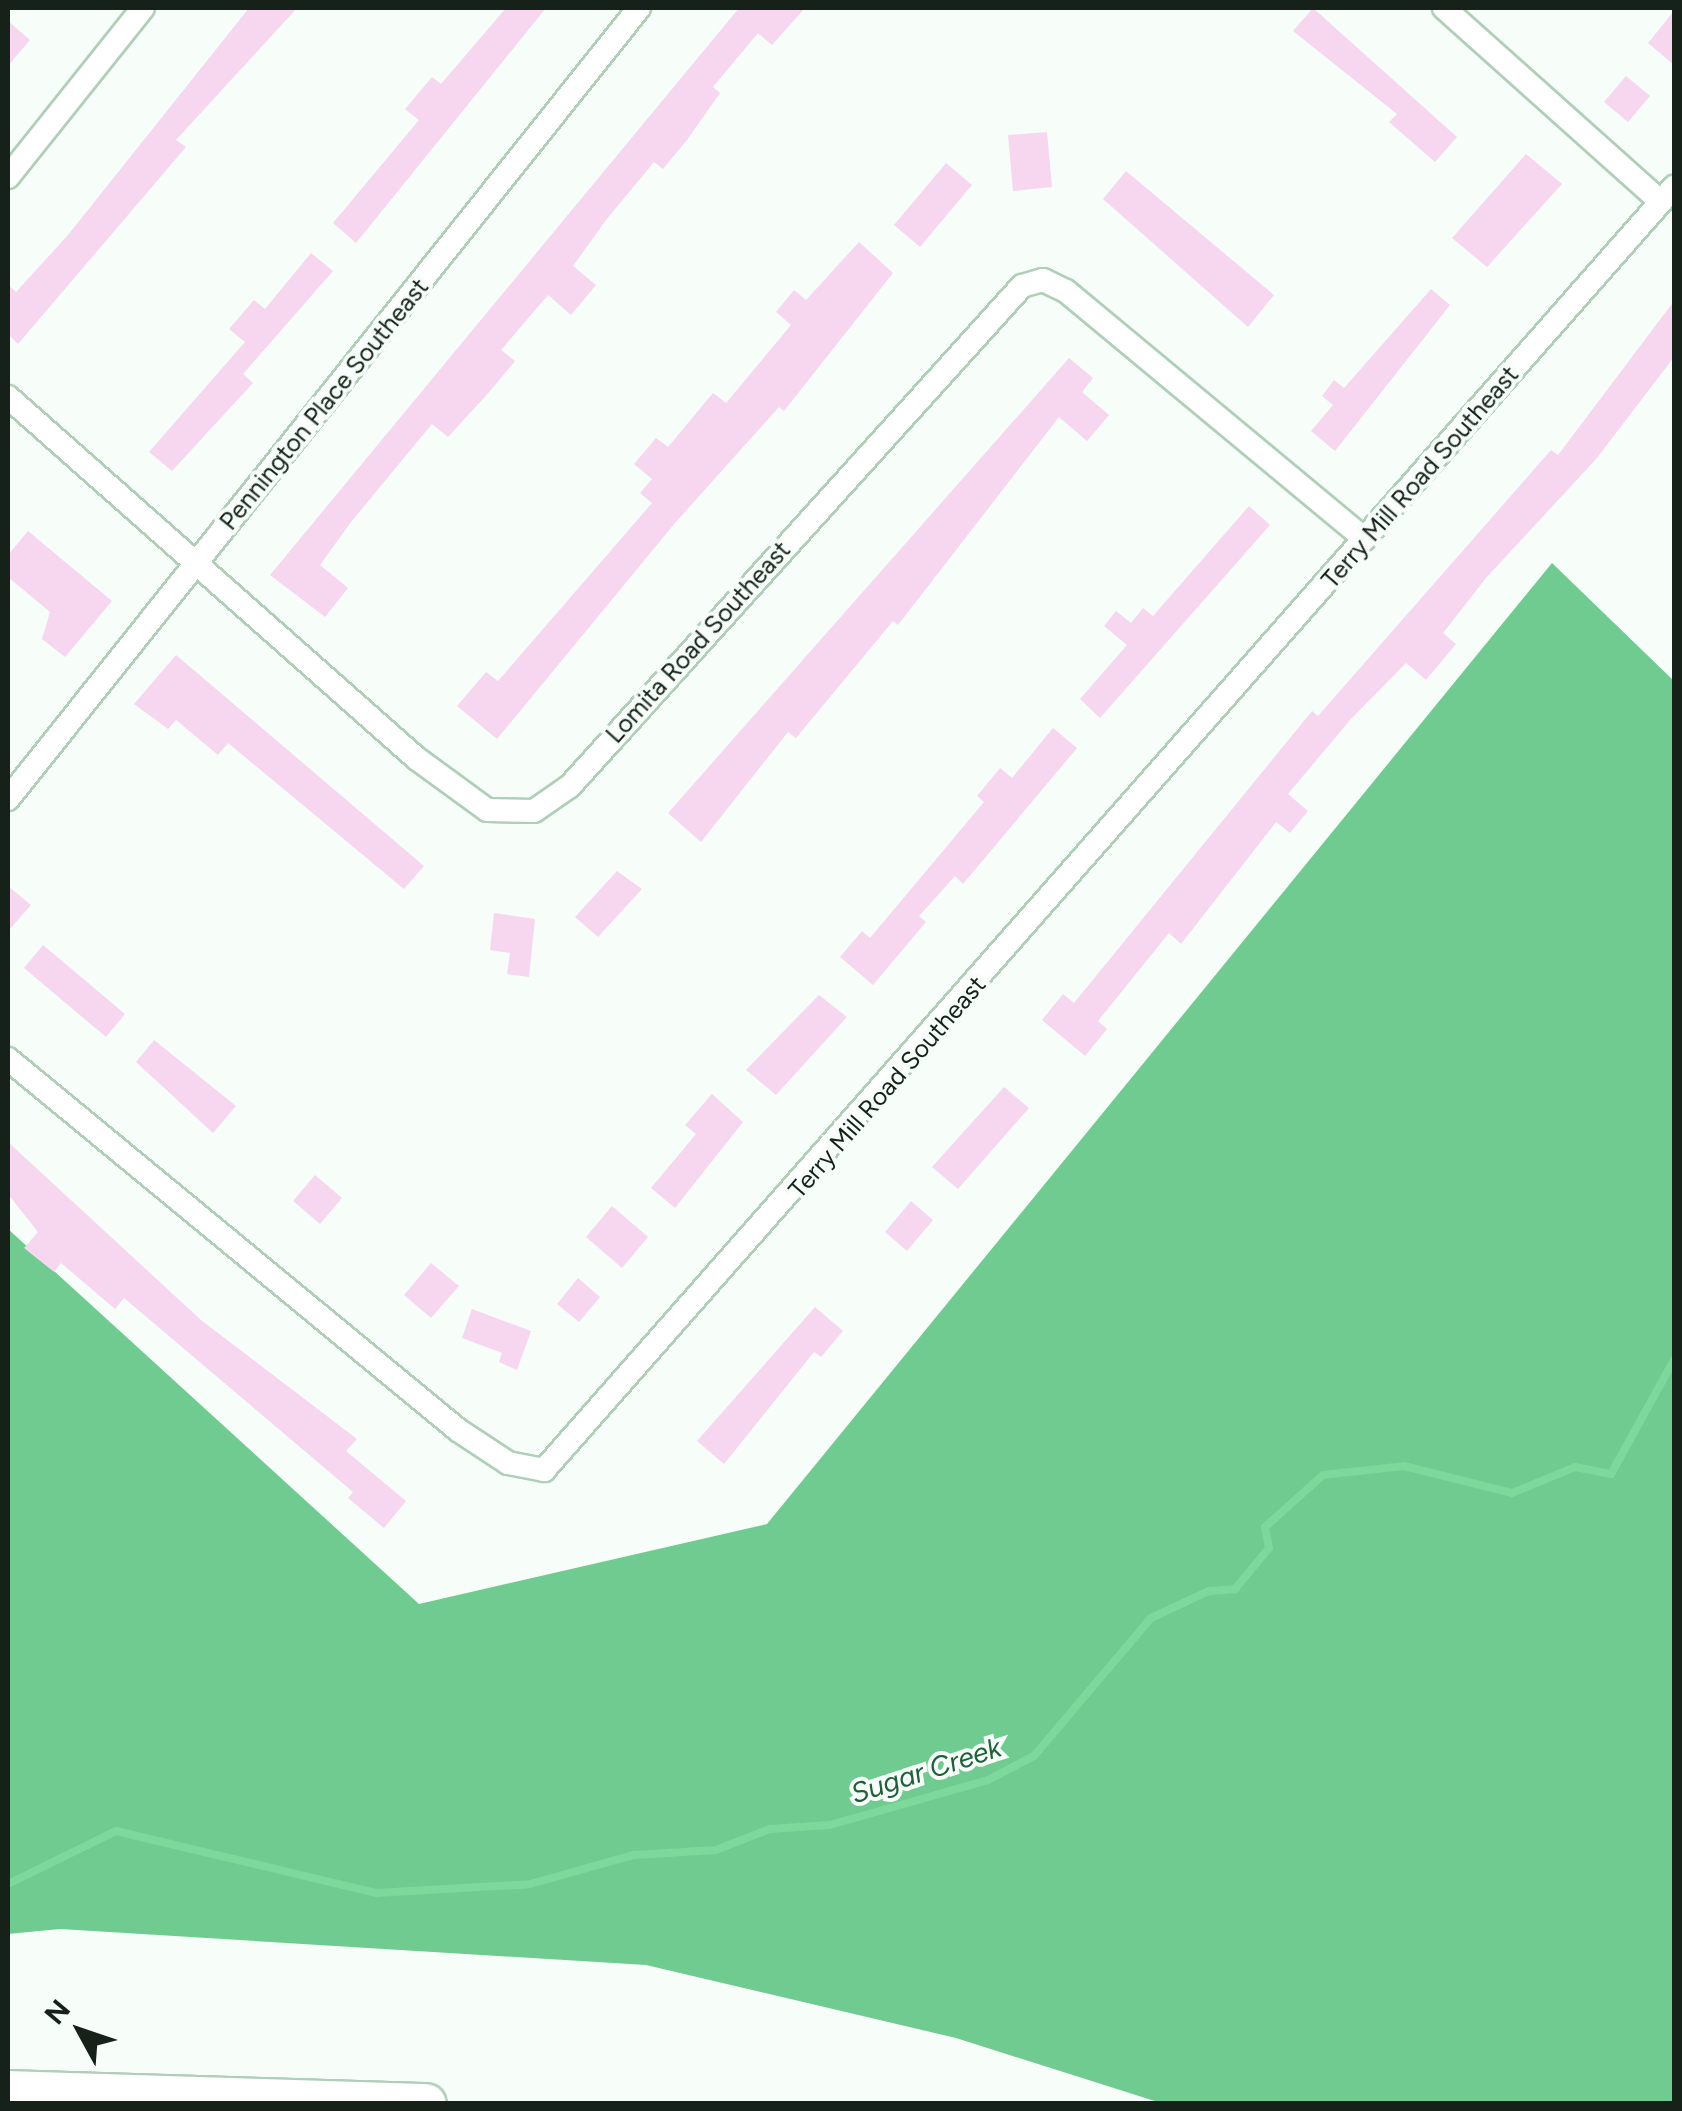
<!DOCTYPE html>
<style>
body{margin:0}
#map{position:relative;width:1682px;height:2111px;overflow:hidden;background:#f7fdf8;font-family:Figtree,sans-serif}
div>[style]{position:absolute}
.forest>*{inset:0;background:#6fcb8f}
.stream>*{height:8px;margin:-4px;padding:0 4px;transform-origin:4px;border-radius:4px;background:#7cd89b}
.building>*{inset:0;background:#f7d7ef}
.roads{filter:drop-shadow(2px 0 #afcfb8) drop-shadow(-2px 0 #afcfb8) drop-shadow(0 2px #afcfb8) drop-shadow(0 -2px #afcfb8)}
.minor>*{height:22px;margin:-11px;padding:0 11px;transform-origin:11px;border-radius:11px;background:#fff}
.motorway>*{height:40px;margin:-20px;padding:0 20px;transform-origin:20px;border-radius:20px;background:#fff}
span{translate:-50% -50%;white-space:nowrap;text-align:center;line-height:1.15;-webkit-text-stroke:8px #f7fdf8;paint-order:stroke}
.street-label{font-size:25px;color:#162219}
.water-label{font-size:28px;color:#1e6039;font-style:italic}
.frame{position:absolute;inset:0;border:10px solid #162219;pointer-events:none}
.north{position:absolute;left:30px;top:1981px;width:100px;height:100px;-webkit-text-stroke:8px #f7fdf8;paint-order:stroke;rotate:310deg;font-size:28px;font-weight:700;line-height:40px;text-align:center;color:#162219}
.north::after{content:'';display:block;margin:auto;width:35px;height:45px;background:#162219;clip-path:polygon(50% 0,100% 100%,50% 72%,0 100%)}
</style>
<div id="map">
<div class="forest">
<i style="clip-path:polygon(1552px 563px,1674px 681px,1674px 2103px,1161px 2103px,956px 2038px,646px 1965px,60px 1929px,8px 1934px,8px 1229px,419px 1604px,767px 1524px)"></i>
</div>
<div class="stream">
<i style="left:8px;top:1884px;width:120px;rotate:-26.1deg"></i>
<i style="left:116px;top:1831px;width:267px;rotate:13.4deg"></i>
<i style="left:376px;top:1893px;width:154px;rotate:-3.3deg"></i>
<i style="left:530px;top:1884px;width:108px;rotate:-15.6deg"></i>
<i style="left:634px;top:1855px;width:82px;rotate:-3.5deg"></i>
<i style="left:716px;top:1850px;width:58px;rotate:-21.3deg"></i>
<i style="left:770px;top:1829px;width:60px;rotate:-3.8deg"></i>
<i style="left:830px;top:1825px;width:164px;rotate:-15.9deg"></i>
<i style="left:988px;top:1780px;width:52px;rotate:-27.6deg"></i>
<i style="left:1034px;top:1756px;width:181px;rotate:-49.7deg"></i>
<i style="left:1151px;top:1618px;width:64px;rotate:-25deg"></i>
<i style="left:1209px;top:1591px;width:26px;rotate:-4deg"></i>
<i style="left:1235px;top:1589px;width:53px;rotate:-50.3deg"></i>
<i style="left:1269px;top:1548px;width:21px;rotate:-101deg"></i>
<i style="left:1265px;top:1527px;width:78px;rotate:-41.9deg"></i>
<i style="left:1323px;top:1475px;width:81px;rotate:-6.3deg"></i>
<i style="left:1404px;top:1466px;width:111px;rotate:14deg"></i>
<i style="left:1512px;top:1493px;width:68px;rotate:-22.4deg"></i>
<i style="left:1575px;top:1467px;width:37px;rotate:11deg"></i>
<i style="left:1611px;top:1474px;width:130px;rotate:-61.1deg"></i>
</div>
<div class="building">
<i style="clip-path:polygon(249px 8px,297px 8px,176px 140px,186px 147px,18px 344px,8px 334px,8px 285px,16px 292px,68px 235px)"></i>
<i style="clip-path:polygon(506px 8px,546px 8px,356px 243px,333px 223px,419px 120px,405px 109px,432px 77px,441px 84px)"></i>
<i style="clip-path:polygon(739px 8px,805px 8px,772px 45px,758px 33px,713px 87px,720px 93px,687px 140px,663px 169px,654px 162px,606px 220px,573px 266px,596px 285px,571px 315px,548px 295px,501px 350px,515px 361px,491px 390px,448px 437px,432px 424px,351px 522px,320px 565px,348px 588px,325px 617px,270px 575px)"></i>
<i style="clip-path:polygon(1313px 8px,1457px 137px,1435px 162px,1389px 122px,1397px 114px,1293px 31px)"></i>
<i style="clip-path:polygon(1674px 11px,1674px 65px,1648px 43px)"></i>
<i style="clip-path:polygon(8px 21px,30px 40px,8px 66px)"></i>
<i style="clip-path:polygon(1626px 76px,1650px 96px,1628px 122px,1604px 102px)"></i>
<i style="clip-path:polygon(1047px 132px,1052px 187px,1013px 191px,1008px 135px)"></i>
<i style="clip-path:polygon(1526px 154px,1562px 184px,1487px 267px,1452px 238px)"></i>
<i style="clip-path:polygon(946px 163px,972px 185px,920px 247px,894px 225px)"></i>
<i style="clip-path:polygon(1126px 171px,1274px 295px,1248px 327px,1103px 199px)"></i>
<i style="clip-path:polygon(859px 242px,893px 273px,784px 411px,779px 407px,675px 523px,497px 739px,457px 706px,486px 672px,498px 681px,652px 503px,640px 493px,652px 479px,634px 464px,656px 438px,668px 447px,713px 393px,726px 403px,791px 325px,776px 312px,794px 290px,806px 300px)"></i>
<i style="clip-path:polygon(311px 253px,333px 271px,243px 374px,253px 383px,172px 471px,149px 452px,245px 342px,229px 329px,254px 300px,265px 309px)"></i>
<i style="clip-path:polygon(1431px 289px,1450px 305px,1335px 451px,1311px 431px,1333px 405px,1322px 396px,1334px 380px,1344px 388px)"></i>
<i style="clip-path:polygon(1674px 301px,1674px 357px,1597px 458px,1486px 578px,1443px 633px,1456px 644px,1426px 680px,1406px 663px,1351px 719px,1288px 794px,1308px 811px,1290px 833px,1276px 822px,1181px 944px,1169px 933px,1098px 1021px,1107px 1029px,1085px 1056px,1042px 1020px,1063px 994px,1074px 1003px,1312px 711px,1318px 716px,1551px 450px,1558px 455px)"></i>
<i style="clip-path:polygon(1069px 358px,1093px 378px,1082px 392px,1109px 415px,1087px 441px,1059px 417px,898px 625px,893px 621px,796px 738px,788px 732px,701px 842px,668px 813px)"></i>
<i style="clip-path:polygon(1249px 506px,1270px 525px,1100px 718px,1080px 699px,1127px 645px,1104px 626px,1116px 611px,1131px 623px,1143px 608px,1153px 616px)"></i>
<i style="clip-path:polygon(28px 531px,112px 601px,65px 657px,42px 639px,50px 612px,8px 577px,8px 555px)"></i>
<i style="clip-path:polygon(176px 655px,424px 866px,404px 889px,228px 743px,218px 755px,176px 720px,168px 729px,134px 704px)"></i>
<i style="clip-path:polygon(1053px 728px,1077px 748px,963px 884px,955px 876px,919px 916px,926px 922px,873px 985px,840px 957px,862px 931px,870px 938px,984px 802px,977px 796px,1000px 768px,1012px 778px)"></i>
<i style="clip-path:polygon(617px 871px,642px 889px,598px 937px,575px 917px)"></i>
<i style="clip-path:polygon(8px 886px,31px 905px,8px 931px)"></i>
<i style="clip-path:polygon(494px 913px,535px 919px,529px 977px,507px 974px,510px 953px,490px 950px)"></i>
<i style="clip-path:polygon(43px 945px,125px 1014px,106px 1037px,24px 968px)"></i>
<i style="clip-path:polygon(819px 995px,847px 1017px,776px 1095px,746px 1070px)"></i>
<i style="clip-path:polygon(154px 1040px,236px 1106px,213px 1133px,136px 1062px)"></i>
<i style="clip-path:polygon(1004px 1087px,1029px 1108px,958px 1189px,932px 1167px)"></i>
<i style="clip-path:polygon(712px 1094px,743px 1122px,675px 1208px,651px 1188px,696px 1134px,685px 1125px)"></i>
<i style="clip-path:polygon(8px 1142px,201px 1320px,357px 1439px,346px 1451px,406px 1501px,384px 1528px,348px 1498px,353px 1492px,124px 1298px,115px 1309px,61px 1263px,54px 1272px,24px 1248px,38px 1232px,8px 1194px)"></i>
<i style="clip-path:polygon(315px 1175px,342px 1198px,320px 1224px,293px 1201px)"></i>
<i style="clip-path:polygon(911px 1201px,933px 1220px,907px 1251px,885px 1232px)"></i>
<i style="clip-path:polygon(612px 1206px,648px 1237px,622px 1268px,586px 1237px)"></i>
<i style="clip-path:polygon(431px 1263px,459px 1286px,431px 1318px,404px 1295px)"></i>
<i style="clip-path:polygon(578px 1278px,600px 1297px,579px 1322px,557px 1304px)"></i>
<i style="clip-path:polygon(815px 1307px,843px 1331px,821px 1357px,814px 1352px,724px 1464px,697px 1441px)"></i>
<i style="clip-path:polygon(472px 1309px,531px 1331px,517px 1370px,499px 1362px,502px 1353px,462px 1338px)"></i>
</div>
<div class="roads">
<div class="minor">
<i style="left:1444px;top:8px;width:291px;rotate:41.8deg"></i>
<i style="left:8px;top:177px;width:216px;rotate:-51.4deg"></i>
<i style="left:8px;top:397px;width:545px;rotate:41.5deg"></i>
<i style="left:416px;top:758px;width:88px;rotate:36.2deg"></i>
<i style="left:487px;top:810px;width:47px;rotate:1.2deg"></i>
<i style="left:534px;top:811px;width:44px;rotate:-34.8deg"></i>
<i style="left:570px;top:786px;width:674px;rotate:-47.89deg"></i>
<i style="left:1022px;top:286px;width:22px;rotate:-16deg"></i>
<i style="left:1043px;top:280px;width:25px;rotate:26deg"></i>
<i style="left:1066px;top:291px;width:388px;rotate:39.7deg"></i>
<i style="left:8px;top:799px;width:1012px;rotate:-51.42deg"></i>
<i style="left:8px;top:1059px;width:583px;rotate:39.5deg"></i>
<i style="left:458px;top:1430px;width:60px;rotate:33.4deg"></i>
<i style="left:508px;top:1463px;width:37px;rotate:11deg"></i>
<i style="left:544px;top:1470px;width:1710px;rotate:-48.63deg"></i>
</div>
<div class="motorway">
<i style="left:8px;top:2091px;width:418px;rotate:1.8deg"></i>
</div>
</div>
<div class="street-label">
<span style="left:324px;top:404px;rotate:-51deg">Pennington Place Southeast</span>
<span style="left:1420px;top:477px;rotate:-49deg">Terry Mill Road Southeast</span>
<span style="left:698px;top:642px;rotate:-48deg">Lomita Road Southeast</span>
<span style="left:887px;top:1087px;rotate:-49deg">Terry Mill Road Southeast</span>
</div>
<div class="water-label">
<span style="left:926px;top:1770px;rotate:-18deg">Sugar Creek</span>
</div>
<div class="frame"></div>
<div class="north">N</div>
</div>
